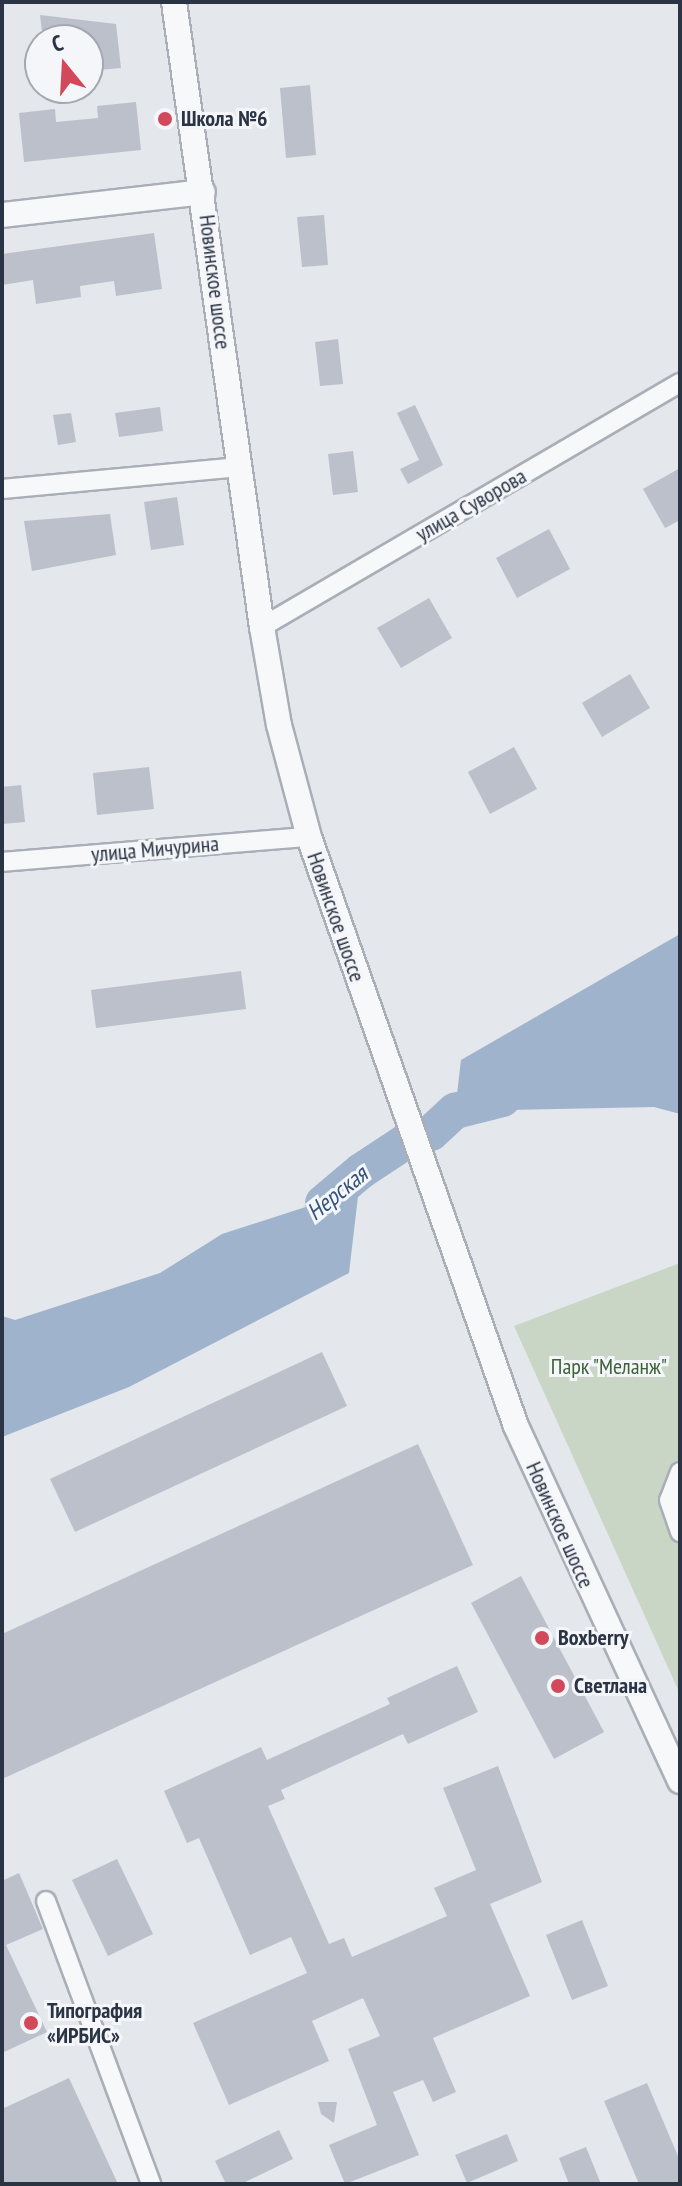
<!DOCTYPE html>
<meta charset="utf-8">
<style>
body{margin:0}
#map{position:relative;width:682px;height:2186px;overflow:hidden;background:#e4e7ec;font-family:"PT Sans Narrow",sans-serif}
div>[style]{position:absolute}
.green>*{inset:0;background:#c9d6c5}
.water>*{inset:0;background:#9fb4cc}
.river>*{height:36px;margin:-18px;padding:0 18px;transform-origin:18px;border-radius:18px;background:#9fb4cc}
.building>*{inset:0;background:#bbc0ca}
.roads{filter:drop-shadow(2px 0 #a9aeb7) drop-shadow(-2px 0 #a9aeb7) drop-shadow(0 2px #a9aeb7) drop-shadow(0 -2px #a9aeb7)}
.minor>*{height:18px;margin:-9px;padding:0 9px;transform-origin:9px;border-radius:9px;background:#f7f8fa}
.tertiary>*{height:24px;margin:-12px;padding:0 12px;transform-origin:12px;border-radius:12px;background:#f7f8fa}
.dots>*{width:22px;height:22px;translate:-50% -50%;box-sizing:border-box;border:4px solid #f4f6f9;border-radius:50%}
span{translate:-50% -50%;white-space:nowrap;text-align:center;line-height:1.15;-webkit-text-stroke:6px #f4f6f9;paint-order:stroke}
.poi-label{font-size:22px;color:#2b3445;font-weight:700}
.left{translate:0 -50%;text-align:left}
.street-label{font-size:22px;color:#2b3445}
.park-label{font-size:22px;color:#3f6138}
.water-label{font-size:24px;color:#34527a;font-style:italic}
.frame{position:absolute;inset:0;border:4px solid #2b3445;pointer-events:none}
.north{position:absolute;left:24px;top:24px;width:80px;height:80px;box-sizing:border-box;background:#f4f6f9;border:2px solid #a4a8b1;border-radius:50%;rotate:342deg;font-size:22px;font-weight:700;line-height:32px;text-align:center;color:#2b3445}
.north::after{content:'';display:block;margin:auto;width:28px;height:36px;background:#d1495b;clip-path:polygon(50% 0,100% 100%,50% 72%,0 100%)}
</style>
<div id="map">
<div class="green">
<i style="clip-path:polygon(680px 1263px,680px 1694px,514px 1326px)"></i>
</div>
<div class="water">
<i style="clip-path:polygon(680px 934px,680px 1114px,654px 1107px,455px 1111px,461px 1060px)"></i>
<i style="clip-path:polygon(361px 1171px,349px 1273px,129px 1387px,2px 1437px,2px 1316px,15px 1320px,160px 1273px,222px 1234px,318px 1203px)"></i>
</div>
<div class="river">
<i style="left:323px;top:1203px;width:50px;rotate:-40.1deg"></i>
<i style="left:361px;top:1171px;width:64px;rotate:-33.4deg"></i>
<i style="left:414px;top:1136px;width:17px;rotate:-10deg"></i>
<i style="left:431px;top:1133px;width:33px;rotate:-43deg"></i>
<i style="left:455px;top:1111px;width:49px;rotate:-14deg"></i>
</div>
<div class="building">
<i style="clip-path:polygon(40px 15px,116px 24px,121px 68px,88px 71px,88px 40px,43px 40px)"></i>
<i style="clip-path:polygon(310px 85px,316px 155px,286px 158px,280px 88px)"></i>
<i style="clip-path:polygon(136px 102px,141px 150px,24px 162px,19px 113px,55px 109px,56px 122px,98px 118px,97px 106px)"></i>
<i style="clip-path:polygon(324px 215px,328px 265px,302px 267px,297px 217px)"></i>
<i style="clip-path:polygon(154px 233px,162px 289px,116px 296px,114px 281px,80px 286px,81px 297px,36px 304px,33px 280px,2px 285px,2px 254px)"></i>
<i style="clip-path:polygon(338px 339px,343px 384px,320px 386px,315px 342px)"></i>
<i style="clip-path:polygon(415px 405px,443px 465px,408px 484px,400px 469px,419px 460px,397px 413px)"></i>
<i style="clip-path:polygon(160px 407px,163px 431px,119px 437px,115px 413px)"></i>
<i style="clip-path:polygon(71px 413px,76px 442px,58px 445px,53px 415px)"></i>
<i style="clip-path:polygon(353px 451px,358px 492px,333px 495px,328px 454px)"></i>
<i style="clip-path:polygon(680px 468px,680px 520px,665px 528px,643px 489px)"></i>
<i style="clip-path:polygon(177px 497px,184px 545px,151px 550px,144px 502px)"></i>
<i style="clip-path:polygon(110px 514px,116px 555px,32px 571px,24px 521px)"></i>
<i style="clip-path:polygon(549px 529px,570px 569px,517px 598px,496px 558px)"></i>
<i style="clip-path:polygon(429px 598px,452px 638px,401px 668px,377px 628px)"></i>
<i style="clip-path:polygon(630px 674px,650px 708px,602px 737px,582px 703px)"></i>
<i style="clip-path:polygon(514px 747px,537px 789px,490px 814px,468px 772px)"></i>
<i style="clip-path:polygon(149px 767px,154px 809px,97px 815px,93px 773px)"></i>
<i style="clip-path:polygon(21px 785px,25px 822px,2px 824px,2px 787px)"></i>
<i style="clip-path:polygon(241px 971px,246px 1009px,96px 1028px,91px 990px)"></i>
<i style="clip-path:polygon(322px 1352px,347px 1406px,75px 1532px,50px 1479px)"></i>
<i style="clip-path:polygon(418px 1444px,473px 1565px,2px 1779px,2px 1634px)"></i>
<i style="clip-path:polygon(521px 1576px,604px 1732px,554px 1759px,471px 1603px)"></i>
<i style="clip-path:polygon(457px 1666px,478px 1712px,408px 1744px,403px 1734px,281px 1790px,285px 1799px,268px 1806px,329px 1944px,344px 1938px,352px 1957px,447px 1916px,434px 1888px,476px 1870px,443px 1788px,498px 1766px,542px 1882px,490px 1904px,530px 1996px,433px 2038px,456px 2092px,433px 2102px,423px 2080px,393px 2092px,419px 2155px,345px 2184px,329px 2145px,377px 2125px,348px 2049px,380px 2036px,363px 1998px,312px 2021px,329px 2061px,229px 2105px,193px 2023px,307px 1973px,291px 1937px,250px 1955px,199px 1838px,187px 1843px,164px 1791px,261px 1747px,267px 1760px,390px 1704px,387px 1698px)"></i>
<i style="clip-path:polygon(117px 1859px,153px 1934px,108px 1956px,72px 1880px)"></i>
<i style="clip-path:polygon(19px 1873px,43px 1929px,6px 1945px,47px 2032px,2px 2053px,2px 1881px)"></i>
<i style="clip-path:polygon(582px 1920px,608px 1986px,572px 2000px,546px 1935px)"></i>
<i style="clip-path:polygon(69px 2078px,118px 2184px,2px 2184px,2px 2109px)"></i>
<i style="clip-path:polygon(647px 2083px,680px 2161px,680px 2184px,639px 2184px,604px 2101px)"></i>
<i style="clip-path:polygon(318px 2102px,337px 2102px,334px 2123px,321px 2114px)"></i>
<i style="clip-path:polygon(279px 2130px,293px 2159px,241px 2184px,226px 2184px,215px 2161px)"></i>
<i style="clip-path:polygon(507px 2134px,518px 2161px,467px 2183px,455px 2155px)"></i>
<i style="clip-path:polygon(586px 2147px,601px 2184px,569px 2184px,559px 2158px)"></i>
</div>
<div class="roads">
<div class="minor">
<i style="left:2px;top:489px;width:238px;rotate:-5.3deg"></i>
<i style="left:262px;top:627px;width:484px;rotate:-30.3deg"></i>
<i style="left:2px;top:862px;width:308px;rotate:-4.7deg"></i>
<i style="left:680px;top:1472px;width:30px;rotate:111deg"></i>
<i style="left:669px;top:1500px;width:34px;rotate:71deg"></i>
<i style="left:46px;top:1901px;width:302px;rotate:69.6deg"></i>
</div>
<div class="tertiary">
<i style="left:174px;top:2px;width:631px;rotate:81.99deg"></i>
<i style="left:262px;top:627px;width:99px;rotate:80.2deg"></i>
<i style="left:279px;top:725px;width:116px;rotate:75deg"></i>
<i style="left:309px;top:837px;width:624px;rotate:70.64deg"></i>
<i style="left:516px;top:1426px;width:391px;rotate:65.2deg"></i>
<i style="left:2px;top:215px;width:202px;rotate:-6.5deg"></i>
</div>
</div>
<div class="dots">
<i style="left:165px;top:119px;background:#d1495b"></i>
<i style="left:542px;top:1638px;background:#d1495b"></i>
<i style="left:558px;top:1686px;background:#d1495b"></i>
<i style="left:31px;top:2023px;background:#d1495b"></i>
</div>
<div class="poi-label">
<span class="left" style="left:181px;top:119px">Школа №6</span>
<span class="left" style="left:558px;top:1638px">Boxberry</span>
<span class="left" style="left:574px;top:1686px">Светлана</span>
<span class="left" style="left:47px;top:2023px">Типография<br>«ИРБИС»</span>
</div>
<div class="street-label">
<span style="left:215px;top:282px;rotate:83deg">Новинское шоссе</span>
<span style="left:471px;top:505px;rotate:-30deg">улица Суворова</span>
<span style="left:155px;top:849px;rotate:-5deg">улица Мичурина</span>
<span style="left:336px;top:917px;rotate:71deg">Новинское шоссе</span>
<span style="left:560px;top:1525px;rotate:66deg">Новинское шоссе</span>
</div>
<div class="park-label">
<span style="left:609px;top:1367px">Парк "Меланж"</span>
</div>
<div class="water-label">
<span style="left:337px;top:1193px;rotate:-39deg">Нерская</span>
</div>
<div class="frame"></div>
<div class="north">С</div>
</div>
